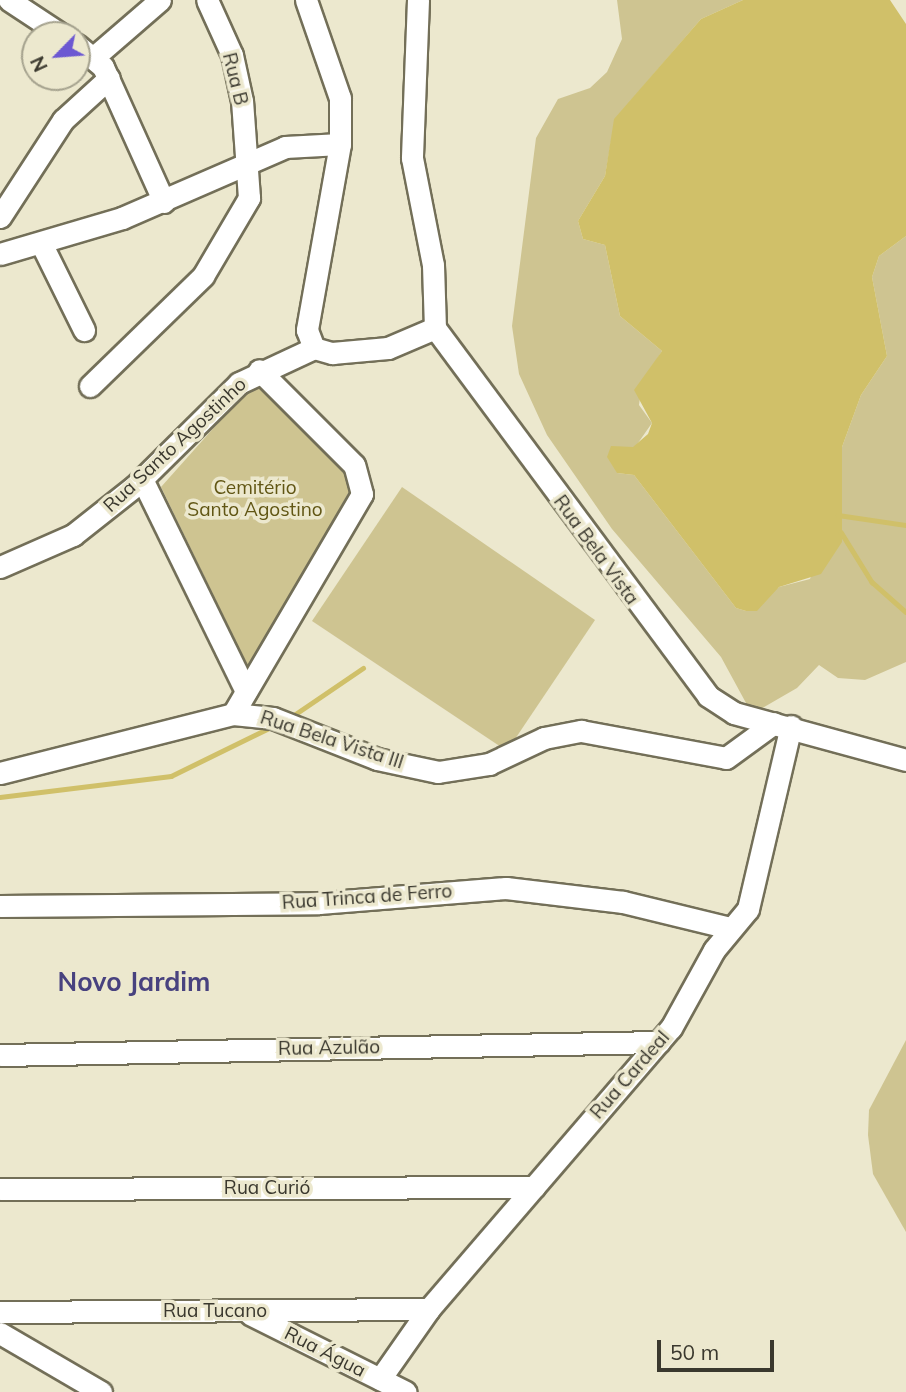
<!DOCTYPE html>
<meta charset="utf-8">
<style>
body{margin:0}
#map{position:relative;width:906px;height:1392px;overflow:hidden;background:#ece8ce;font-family:Mulish,sans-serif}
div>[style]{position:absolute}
.green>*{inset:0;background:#cec491}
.water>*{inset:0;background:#d0c069}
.stream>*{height:4.5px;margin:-2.25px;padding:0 2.25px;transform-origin:2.25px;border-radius:2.25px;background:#d0c069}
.roads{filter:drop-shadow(2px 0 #736f58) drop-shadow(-2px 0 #736f58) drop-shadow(0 2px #736f58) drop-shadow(0 -2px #736f58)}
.minor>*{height:21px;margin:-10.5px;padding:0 10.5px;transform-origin:10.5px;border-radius:10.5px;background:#fff}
span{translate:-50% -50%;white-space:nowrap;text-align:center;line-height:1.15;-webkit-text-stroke:7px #ece8ce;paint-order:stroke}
.street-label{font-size:19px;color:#3a382e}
.park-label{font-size:19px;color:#615614}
.district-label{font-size:26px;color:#48427f;font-weight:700}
.north{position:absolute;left:21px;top:21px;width:70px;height:70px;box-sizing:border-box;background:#ece8ce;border:2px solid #a5a28e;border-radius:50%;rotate:245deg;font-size:19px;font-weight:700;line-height:28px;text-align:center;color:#3a382e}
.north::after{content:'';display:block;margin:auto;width:24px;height:32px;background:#6c58d2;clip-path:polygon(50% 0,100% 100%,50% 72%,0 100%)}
.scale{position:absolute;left:657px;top:1340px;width:117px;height:32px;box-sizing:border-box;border:4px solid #3a382e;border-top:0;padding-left:9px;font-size:21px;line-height:24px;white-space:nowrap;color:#3a382e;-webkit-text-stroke:5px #ece8ce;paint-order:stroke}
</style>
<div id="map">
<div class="green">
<i style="clip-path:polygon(617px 0,743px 0,701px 19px,615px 119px,605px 176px,578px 221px,583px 239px,605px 245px,620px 316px,662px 351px,642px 383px,639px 405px,652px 423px,617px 473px,634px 475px,736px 608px,746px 611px,779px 587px,810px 579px,841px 501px,842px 447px,861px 395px,887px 356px,872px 277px,879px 256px,906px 236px,906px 662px,865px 680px,838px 678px,819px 665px,797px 688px,752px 714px,721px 657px,612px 529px,547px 435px,519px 374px,512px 326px,536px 138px,558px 99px,590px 88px,607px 72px,622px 39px)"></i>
<i style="clip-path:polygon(261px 375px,361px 470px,250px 671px,161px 487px)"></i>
<i style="clip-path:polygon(402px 487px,595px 620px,507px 751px,312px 621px)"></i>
<i style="clip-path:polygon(906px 1040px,906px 1232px,873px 1174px,868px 1135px,869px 1110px)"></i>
</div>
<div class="water">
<i style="clip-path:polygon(743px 0,890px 0,906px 24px,906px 236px,879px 256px,872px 277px,887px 356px,861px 395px,842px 447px,842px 542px,821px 574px,779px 587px,757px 611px,746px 611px,736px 608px,634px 475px,617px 473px,607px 457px,611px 446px,633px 447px,648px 434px,652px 423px,634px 390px,662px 351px,620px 316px,605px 245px,583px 239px,578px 221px,605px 176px,614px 119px,701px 19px)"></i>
</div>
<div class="stream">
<i style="left:838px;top:515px;width:69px;rotate:8.4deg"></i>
<i style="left:841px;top:532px;width:59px;rotate:58.2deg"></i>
<i style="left:872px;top:582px;width:45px;rotate:41.4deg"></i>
<i style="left:291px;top:717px;width:87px;rotate:-34.2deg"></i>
<i style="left:0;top:797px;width:172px;rotate:-7deg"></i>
<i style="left:171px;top:776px;width:111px;rotate:-26.1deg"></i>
</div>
<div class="roads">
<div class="minor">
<i style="left:9px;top:0;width:64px;rotate:33.4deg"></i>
<i style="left:306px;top:0;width:104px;rotate:70.9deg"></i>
<i style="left:340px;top:98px;width:46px;rotate:90deg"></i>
<i style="left:340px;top:144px;width:189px;rotate:100.1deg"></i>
<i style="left:307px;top:330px;width:19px;rotate:69deg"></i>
<i style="left:418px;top:0;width:158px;rotate:92.2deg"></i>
<i style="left:412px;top:158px;width:109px;rotate:78.9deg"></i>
<i style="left:433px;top:265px;width:63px;rotate:88.2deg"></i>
<i style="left:77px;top:45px;width:34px;rotate:40deg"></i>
<i style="left:103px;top:67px;width:148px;rotate:65.7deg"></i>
<i style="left:94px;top:57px;width:87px;rotate:-40.8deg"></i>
<i style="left:0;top:217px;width:116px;rotate:-57deg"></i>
<i style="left:63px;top:120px;width:62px;rotate:-42.4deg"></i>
<i style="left:42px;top:245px;width:95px;rotate:63.7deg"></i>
<i style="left:0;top:254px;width:127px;rotate:-16.4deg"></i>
<i style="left:122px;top:218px;width:178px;rotate:-23.5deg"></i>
<i style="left:285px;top:147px;width:55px;rotate:-3.1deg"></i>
<i style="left:435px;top:328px;width:458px;rotate:53.4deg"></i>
<i style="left:708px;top:696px;width:31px;rotate:33deg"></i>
<i style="left:734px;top:713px;width:178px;rotate:15.3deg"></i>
<i style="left:314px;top:348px;width:19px;rotate:16deg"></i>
<i style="left:332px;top:353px;width:56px;rotate:-5.1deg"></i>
<i style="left:388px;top:348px;width:51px;rotate:-23.1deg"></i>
<i style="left:90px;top:386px;width:158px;rotate:-44.2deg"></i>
<i style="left:203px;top:276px;width:91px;rotate:-59.5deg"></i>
<i style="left:249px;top:198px;width:97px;rotate:-94.1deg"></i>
<i style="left:242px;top:101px;width:47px;rotate:-102.3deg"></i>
<i style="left:232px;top:55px;width:60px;rotate:-114.4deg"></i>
<i style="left:142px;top:479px;width:236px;rotate:63.9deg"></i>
<i style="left:0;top:567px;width:80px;rotate:-23.7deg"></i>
<i style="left:73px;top:535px;width:79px;rotate:-38.3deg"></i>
<i style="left:135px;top:486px;width:146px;rotate:-44.7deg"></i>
<i style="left:239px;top:383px;width:83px;rotate:-25deg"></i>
<i style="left:233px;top:714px;width:255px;rotate:-59.6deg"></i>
<i style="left:362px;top:494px;width:30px;rotate:-105deg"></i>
<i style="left:354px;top:465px;width:134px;rotate:-135deg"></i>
<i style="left:0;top:773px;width:240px;rotate:-14.2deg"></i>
<i style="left:233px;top:714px;width:40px;rotate:5.7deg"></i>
<i style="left:273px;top:718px;width:112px;rotate:21.5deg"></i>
<i style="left:377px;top:759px;width:62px;rotate:12deg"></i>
<i style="left:438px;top:772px;width:52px;rotate:-8.9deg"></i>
<i style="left:489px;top:764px;width:61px;rotate:-25.3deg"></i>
<i style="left:544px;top:738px;width:38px;rotate:-11deg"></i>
<i style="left:581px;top:731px;width:147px;rotate:10.5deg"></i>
<i style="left:726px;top:758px;width:59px;rotate:-36.1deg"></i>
<i style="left:0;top:906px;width:319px;rotate:-0.5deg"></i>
<i style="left:319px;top:903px;width:188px;rotate:-4.6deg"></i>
<i style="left:506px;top:888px;width:118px;rotate:6.8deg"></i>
<i style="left:623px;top:902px;width:110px;rotate:13.7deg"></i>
<i style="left:0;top:1055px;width:659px;rotate:-1.13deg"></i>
<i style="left:0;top:1189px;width:534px;rotate:-0.21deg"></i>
<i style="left:0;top:1312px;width:429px;rotate:-0.4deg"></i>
<i style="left:250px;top:1314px;width:174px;rotate:26.6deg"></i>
<i style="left:0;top:1333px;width:117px;rotate:30.3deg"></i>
<i style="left:380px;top:1379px;width:85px;rotate:-55deg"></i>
<i style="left:429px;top:1309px;width:371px;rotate:-49.3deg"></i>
<i style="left:671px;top:1028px;width:89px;rotate:-61.1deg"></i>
<i style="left:714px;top:950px;width:53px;rotate:-50.3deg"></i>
<i style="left:748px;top:909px;width:188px;rotate:-76.8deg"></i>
</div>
</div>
<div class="street-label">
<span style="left:235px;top:79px;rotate:76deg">Rua B</span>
<span style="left:175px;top:445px;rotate:-43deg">Rua Santo Agostinho</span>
<span style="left:596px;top:550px;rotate:54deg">Rua Bela Vista</span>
<span style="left:332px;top:740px;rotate:18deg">Rua Bela Vista III</span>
<span style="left:367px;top:897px;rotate:-4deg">Rua Trinca de Ferro</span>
<span style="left:329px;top:1048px;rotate:-1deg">Rua Azulão</span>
<span style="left:630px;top:1075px;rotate:-49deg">Rua Cardeal</span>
<span style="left:267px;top:1188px">Rua Curió</span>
<span style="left:215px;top:1311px">Rua Tucano</span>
<span style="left:325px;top:1352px;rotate:27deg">Rua Água</span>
</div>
<div class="park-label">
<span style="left:255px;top:499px">Cemitério<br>Santo Agostino</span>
</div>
<div class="district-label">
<span style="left:134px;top:982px">Novo Jardim</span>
</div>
<div class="north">N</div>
<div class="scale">50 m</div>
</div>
